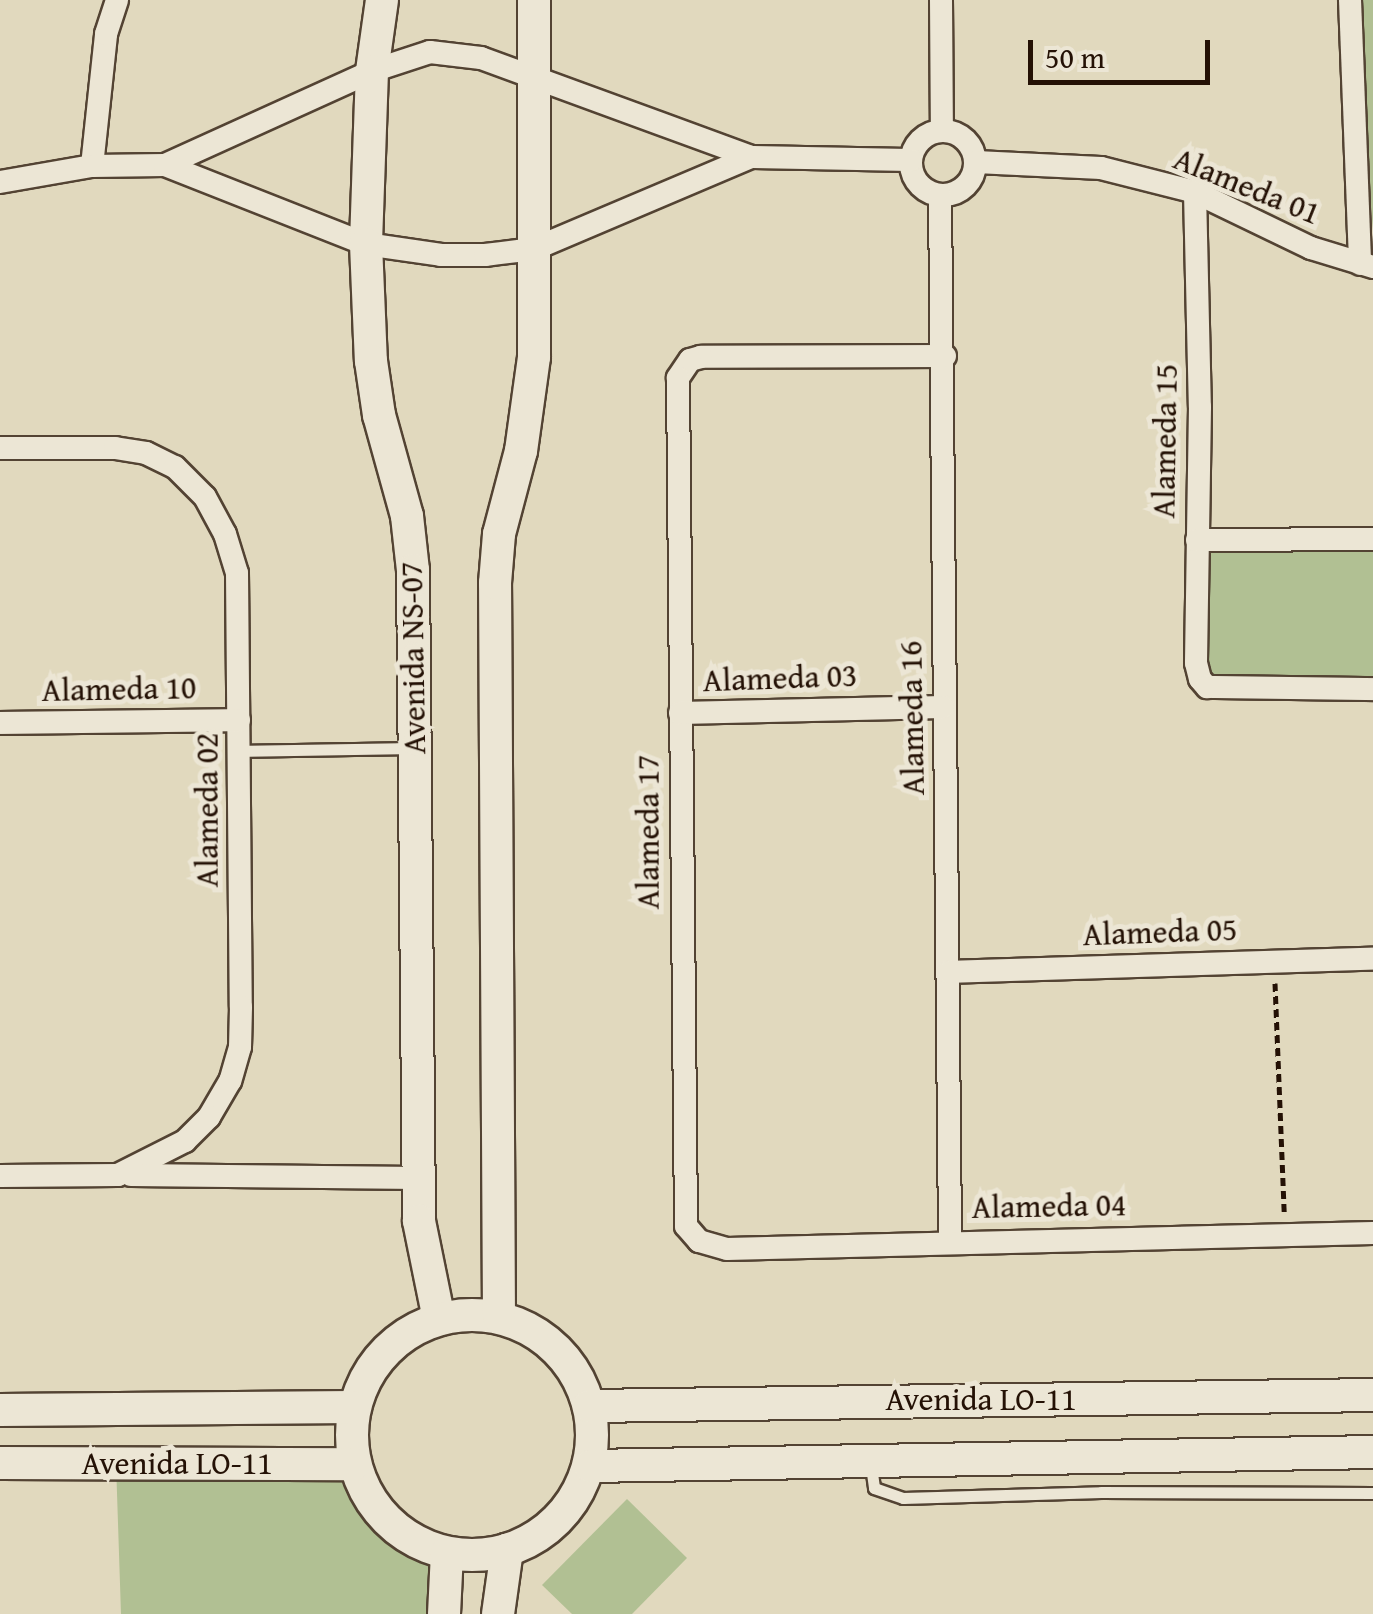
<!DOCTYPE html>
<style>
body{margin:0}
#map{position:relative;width:1373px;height:1614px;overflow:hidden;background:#e1d9be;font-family:"Gentium Book Plus",serif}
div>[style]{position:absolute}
.green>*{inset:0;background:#b1c093}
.path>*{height:5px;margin-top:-2.5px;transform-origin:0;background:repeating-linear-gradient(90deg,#241105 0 8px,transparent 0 13px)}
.roads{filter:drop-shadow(2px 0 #534333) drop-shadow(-2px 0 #534333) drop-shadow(0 2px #534333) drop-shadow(0 -2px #534333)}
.lane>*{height:11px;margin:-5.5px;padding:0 5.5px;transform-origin:5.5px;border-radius:5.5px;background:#ece6d5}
.street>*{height:22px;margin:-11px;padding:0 11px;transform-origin:11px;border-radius:11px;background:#ece6d5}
.street>.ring{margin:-11px;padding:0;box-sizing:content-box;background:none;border:22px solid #ece6d5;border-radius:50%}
.secondary>*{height:32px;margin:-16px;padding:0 16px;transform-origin:16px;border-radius:16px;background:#ece6d5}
.secondary>.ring{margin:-16px;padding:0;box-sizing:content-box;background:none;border:32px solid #ece6d5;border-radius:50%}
span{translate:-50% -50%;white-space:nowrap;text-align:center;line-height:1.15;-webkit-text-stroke:10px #ece6d5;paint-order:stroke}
.street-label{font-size:32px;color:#241105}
.scale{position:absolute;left:1028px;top:40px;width:182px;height:45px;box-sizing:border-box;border:5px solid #241105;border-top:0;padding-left:12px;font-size:30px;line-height:35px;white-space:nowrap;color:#241105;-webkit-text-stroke:8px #ece6d5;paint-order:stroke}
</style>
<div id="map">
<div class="green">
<i style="clip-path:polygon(1351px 0,1373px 0,1373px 229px)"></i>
<i style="clip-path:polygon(1373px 539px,1373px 689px,1207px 687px,1197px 540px)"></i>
<i style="clip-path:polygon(116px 1463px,354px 1464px,405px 1535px,447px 1553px,444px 1614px,121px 1614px)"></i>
<i style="clip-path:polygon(627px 1499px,687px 1558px,632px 1614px,572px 1614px,542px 1585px)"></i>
</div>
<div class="path">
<i style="left:1275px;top:983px;width:229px;rotate:87.7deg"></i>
</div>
<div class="roads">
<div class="lane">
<i style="left:239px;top:751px;width:170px;rotate:-1deg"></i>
<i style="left:871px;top:1466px;width:22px;rotate:82deg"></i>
<i style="left:874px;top:1488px;width:31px;rotate:19deg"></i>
<i style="left:903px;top:1498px;width:198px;rotate:-1.7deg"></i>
<i style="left:1101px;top:1492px;width:272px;rotate:0.2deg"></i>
</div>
<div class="street">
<i style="left:941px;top:0;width:130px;rotate:89.6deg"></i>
<i style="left:1350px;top:0;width:264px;rotate:87.8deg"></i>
<i class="ring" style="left:911px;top:131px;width:42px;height:42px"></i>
<i style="left:976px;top:162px;width:125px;rotate:2.7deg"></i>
<i style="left:1101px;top:168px;width:97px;rotate:14.3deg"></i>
<i style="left:1195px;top:192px;width:129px;rotate:25.8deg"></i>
<i style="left:1311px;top:248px;width:65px;rotate:17deg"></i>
<i style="left:165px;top:165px;width:227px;rotate:-24.4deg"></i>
<i style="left:372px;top:71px;width:61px;rotate:-18.1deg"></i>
<i style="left:430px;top:52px;width:51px;rotate:6.7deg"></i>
<i style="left:481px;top:58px;width:288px;rotate:20.1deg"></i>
<i style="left:751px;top:157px;width:160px;rotate:1.1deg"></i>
<i style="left:92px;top:166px;width:133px;rotate:-83.9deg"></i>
<i style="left:106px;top:34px;width:36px;rotate:-72deg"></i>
<i style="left:0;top:182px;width:93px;rotate:-9.9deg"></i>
<i style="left:92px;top:166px;width:73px;rotate:-0.8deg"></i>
<i style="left:165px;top:165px;width:216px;rotate:21.5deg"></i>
<i style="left:366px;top:244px;width:76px;rotate:8.3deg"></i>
<i style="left:441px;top:255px;width:44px"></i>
<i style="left:485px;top:255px;width:49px;rotate:-7deg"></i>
<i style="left:534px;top:249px;width:236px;rotate:-23deg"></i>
<i style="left:1195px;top:192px;width:215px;rotate:88.7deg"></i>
<i style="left:1200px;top:407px;width:256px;rotate:90.9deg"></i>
<i style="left:1196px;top:663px;width:16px;rotate:76deg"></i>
<i style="left:1200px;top:679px;width:11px;rotate:49deg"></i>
<i style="left:1207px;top:687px;width:166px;rotate:0.7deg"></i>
<i style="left:940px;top:195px;width:1046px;rotate:89.45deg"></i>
<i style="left:945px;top:356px;width:244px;rotate:179.8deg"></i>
<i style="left:701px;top:357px;width:11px;rotate:165deg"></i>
<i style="left:690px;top:360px;width:22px;rotate:124deg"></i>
<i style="left:678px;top:378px;width:848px;rotate:89.46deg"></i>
<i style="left:686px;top:1226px;width:20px;rotate:49deg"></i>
<i style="left:699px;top:1241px;width:29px;rotate:16deg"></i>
<i style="left:727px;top:1249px;width:646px;rotate:-1.42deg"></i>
<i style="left:0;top:448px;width:115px"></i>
<i style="left:115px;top:448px;width:31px;rotate:9deg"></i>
<i style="left:146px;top:453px;width:32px;rotate:26deg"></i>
<i style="left:175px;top:467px;width:42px;rotate:45deg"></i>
<i style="left:205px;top:497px;width:42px;rotate:61.6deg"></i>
<i style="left:225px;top:534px;width:41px;rotate:72.9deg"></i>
<i style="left:237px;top:573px;width:434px;rotate:89.5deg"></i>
<i style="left:241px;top:1007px;width:40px;rotate:91.4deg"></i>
<i style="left:240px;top:1047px;width:35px;rotate:106deg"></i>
<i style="left:230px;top:1081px;width:42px;rotate:120.3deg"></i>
<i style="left:209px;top:1117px;width:34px;rotate:135deg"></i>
<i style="left:185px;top:1141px;width:75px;rotate:153.1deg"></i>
<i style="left:118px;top:1175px;width:118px;rotate:179.5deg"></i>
<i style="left:1197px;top:540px;width:176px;rotate:-0.3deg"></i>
<i style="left:680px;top:713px;width:263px;rotate:-1.3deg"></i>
<i style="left:0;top:723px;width:239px;rotate:-0.7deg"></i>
<i style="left:949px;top:972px;width:424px;rotate:-1.8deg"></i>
<i style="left:131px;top:1175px;width:288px;rotate:0.6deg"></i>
</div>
<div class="secondary">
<i style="left:382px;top:0;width:72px;rotate:98deg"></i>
<i style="left:372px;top:71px;width:173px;rotate:92deg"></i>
<i style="left:366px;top:244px;width:117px;rotate:87.6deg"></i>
<i style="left:371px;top:361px;width:55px;rotate:81.6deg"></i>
<i style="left:379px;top:415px;width:105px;rotate:74.5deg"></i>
<i style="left:407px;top:516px;width:54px;rotate:83.7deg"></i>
<i style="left:413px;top:570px;width:651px;rotate:89.47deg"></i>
<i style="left:419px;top:1221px;width:100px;rotate:78.5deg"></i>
<i class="ring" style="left:352px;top:1315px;width:208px;height:208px"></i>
<i style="left:499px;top:1317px;width:734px;rotate:-90.31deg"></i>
<i style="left:495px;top:583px;width:49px;rotate:-85.3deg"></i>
<i style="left:499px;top:534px;width:86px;rotate:-75.2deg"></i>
<i style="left:521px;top:451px;width:95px;rotate:-82.1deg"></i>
<i style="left:534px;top:357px;width:357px;rotate:-90deg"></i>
<i style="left:589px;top:1406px;width:784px;rotate:-0.8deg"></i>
<i style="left:0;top:1410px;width:353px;rotate:-0.5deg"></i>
<i style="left:0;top:1463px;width:354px;rotate:0.2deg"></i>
<i style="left:590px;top:1466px;width:783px;rotate:-1.02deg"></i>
<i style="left:444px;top:1614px;width:61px;rotate:-87.2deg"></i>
<i style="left:498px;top:1614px;width:65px;rotate:-82deg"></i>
</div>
</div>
<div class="street-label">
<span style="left:1247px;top:186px;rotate:22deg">Alameda 01</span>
<span style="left:1165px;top:441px;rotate:-89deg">Alameda 15</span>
<span style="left:413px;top:658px;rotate:-91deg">Avenida NS-07</span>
<span style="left:780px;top:678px;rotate:-2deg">Alameda 03</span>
<span style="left:119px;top:689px;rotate:-1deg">Alameda 10</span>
<span style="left:912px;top:718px;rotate:-91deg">Alameda 16</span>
<span style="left:207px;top:810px;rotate:-90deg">Alameda 02</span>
<span style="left:648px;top:832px;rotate:-90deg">Alameda 17</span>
<span style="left:1160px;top:932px;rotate:-2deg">Alameda 05</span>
<span style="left:1049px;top:1206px;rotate:-1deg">Alameda 04</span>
<span style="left:981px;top:1399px">Avenida LO-11</span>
<span style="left:177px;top:1463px">Avenida LO-11</span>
</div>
<div class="scale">50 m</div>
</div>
